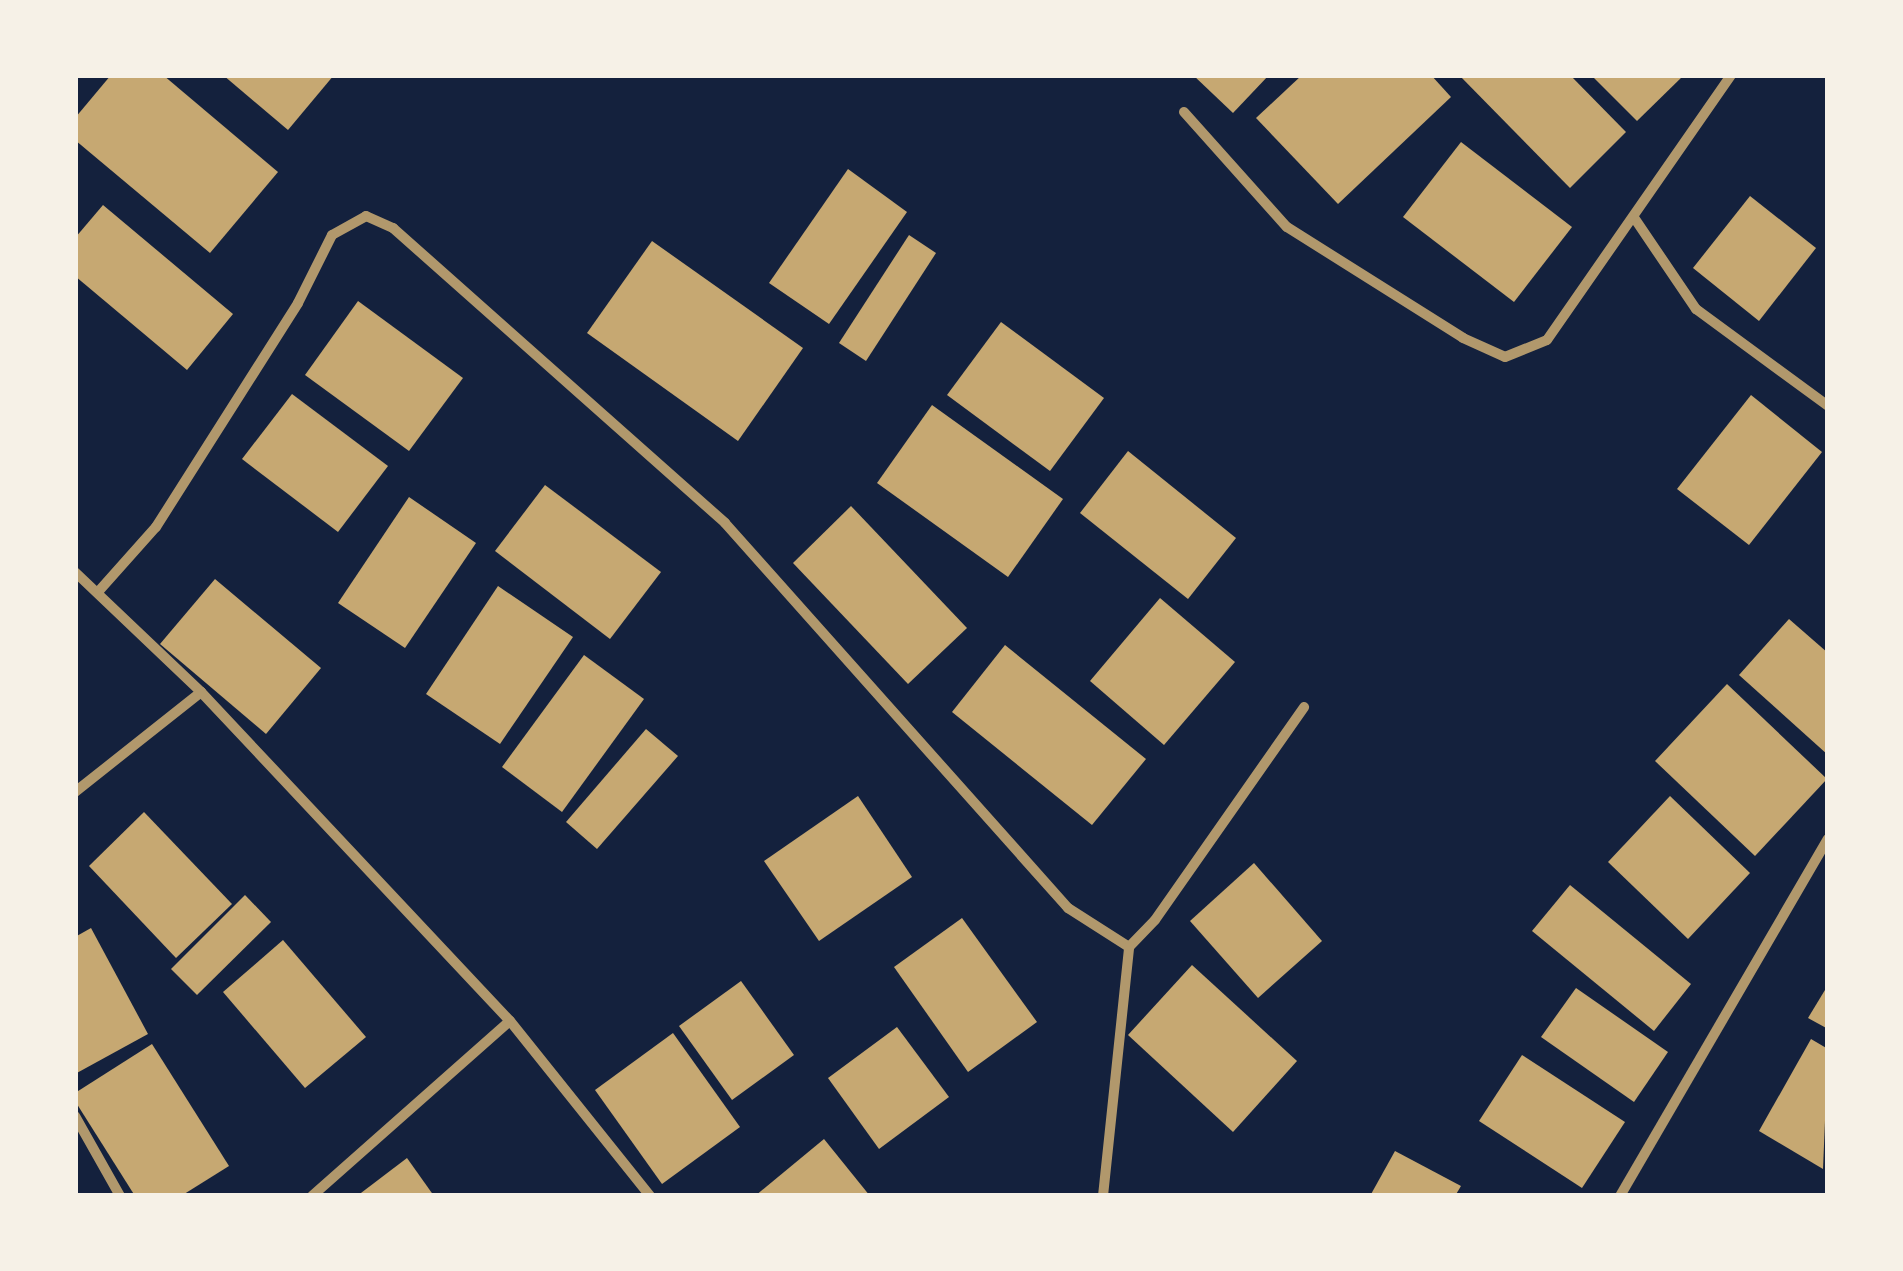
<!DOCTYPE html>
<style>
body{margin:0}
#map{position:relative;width:1903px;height:1271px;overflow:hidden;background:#14213d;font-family:"IBM Plex Serif",serif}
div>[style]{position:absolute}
.building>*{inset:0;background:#c6a872}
.minor>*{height:10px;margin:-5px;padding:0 5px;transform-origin:5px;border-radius:5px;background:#b1986c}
span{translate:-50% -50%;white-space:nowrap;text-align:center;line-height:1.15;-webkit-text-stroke:10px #f6f1e7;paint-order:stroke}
.frame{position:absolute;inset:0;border:78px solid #f6f1e7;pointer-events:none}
</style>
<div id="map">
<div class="building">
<i style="clip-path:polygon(111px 75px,163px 75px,278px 172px,210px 253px,75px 140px,75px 118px)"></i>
<i style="clip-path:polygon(223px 75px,334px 75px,288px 130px)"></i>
<i style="clip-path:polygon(1193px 75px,1269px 75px,1233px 113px)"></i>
<i style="clip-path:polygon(1302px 75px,1431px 75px,1451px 97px,1338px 204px,1256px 118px)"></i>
<i style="clip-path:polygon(1459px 75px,1570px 75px,1626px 132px,1570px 188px)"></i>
<i style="clip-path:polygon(1591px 75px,1684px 75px,1637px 121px)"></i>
<i style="clip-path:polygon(1461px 142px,1572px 227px,1514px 302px,1403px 217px)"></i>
<i style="clip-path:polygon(848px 169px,907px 212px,829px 324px,769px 283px)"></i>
<i style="clip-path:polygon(1750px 196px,1816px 248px,1759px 321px,1693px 268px)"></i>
<i style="clip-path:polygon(103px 205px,233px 314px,187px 370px,75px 276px,75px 238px)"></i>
<i style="clip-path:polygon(909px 235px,936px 253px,866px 361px,839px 343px)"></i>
<i style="clip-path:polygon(652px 241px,803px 348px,738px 441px,587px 333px)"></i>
<i style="clip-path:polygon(358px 301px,463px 378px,409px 451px,305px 375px)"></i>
<i style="clip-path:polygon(1001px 322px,1104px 398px,1050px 471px,947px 395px)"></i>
<i style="clip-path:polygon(292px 394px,388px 466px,338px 532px,242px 459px)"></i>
<i style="clip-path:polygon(1751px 395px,1822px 452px,1749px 545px,1677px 489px)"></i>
<i style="clip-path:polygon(932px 405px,1063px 499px,1008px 577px,877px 483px)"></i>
<i style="clip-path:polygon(1128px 451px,1236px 538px,1188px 599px,1080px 513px)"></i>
<i style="clip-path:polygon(545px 485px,661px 572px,610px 639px,495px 551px)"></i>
<i style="clip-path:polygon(409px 497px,476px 543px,405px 648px,338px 603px)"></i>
<i style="clip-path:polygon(851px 506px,967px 628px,908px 684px,793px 563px)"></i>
<i style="clip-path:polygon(215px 579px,321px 668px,266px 734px,160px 644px)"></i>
<i style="clip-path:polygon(498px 586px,573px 637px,500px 744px,426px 694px)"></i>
<i style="clip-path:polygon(1160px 598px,1235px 662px,1164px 745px,1090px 681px)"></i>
<i style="clip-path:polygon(1789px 619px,1828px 653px,1828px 755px,1739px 675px)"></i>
<i style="clip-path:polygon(1005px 645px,1146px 759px,1092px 825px,952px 712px)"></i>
<i style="clip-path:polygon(584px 655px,644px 699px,562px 812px,502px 767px)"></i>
<i style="clip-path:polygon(1727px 684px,1827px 779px,1755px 856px,1655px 761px)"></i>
<i style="clip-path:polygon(646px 729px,678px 756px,597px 849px,566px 822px)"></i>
<i style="clip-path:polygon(858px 796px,912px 877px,819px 941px,764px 861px)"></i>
<i style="clip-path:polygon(1670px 796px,1750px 873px,1688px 939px,1608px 862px)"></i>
<i style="clip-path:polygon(144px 812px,232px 904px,176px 958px,89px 866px)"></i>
<i style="clip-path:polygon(1254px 863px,1322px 941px,1258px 998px,1190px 921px)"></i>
<i style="clip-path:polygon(1570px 885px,1691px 984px,1654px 1031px,1532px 931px)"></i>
<i style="clip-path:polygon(245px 895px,271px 922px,197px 995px,171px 969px)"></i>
<i style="clip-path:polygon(962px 918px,1037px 1022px,968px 1072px,894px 967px)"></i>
<i style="clip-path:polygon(91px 928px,148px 1034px,75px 1074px,75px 937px)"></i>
<i style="clip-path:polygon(283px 940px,366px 1037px,305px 1088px,223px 992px)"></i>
<i style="clip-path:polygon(1192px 965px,1297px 1061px,1233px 1132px,1128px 1035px)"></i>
<i style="clip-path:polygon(741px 981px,794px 1055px,732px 1100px,679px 1026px)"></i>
<i style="clip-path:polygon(1828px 985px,1828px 1029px,1808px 1018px)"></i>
<i style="clip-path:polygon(1576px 988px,1668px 1052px,1634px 1102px,1541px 1037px)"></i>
<i style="clip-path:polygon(897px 1027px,949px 1097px,879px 1149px,828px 1078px)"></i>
<i style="clip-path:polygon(673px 1033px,740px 1127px,662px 1184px,595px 1090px)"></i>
<i style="clip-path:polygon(1811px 1039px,1828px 1049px,1823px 1169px,1759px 1131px)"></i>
<i style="clip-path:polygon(152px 1044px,229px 1166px,181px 1196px,135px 1196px,75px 1101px,75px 1093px)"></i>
<i style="clip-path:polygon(1522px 1055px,1625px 1122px,1582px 1188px,1479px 1121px)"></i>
<i style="clip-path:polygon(824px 1139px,870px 1196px,755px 1196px)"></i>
<i style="clip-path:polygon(1395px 1151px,1461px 1186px,1455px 1196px,1370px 1196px)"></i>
<i style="clip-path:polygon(407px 1158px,434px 1196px,357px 1196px)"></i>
</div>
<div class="minor">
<i style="left:1184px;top:112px;width:154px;rotate:48.2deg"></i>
<i style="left:1287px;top:227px;width:208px;rotate:32.2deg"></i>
<i style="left:1463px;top:338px;width:46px;rotate:24.3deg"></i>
<i style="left:1505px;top:357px;width:45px;rotate:-22deg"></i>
<i style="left:1547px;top:340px;width:323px;rotate:-55.2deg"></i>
<i style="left:1635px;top:219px;width:109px;rotate:55.9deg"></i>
<i style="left:1696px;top:309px;width:164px;rotate:36.3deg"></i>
<i style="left:75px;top:572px;width:174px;rotate:43.6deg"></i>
<i style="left:201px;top:692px;width:451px;rotate:46.8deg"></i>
<i style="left:510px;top:1021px;width:224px;rotate:51.3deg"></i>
<i style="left:98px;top:592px;width:87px;rotate:-48.3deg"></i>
<i style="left:156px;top:527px;width:265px;rotate:-57.6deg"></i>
<i style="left:298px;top:303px;width:76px;rotate:-63.4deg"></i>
<i style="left:332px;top:235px;width:39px;rotate:-29deg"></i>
<i style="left:366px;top:216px;width:30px;rotate:24deg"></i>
<i style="left:393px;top:228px;width:444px;rotate:41.6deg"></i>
<i style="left:725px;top:523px;width:516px;rotate:48.3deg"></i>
<i style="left:1068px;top:908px;width:72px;rotate:32.6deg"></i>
<i style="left:1129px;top:947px;width:37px;rotate:-46deg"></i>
<i style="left:1155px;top:920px;width:260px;rotate:-55deg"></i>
<i style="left:75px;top:792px;width:161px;rotate:-38.4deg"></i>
<i style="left:75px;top:1116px;width:92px;rotate:60.6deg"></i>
<i style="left:312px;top:1196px;width:264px;rotate:-41.5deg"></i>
<i style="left:1103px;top:1196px;width:250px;rotate:-84deg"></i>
<i style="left:1620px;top:1196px;width:413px;rotate:-59.8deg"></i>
</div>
<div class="frame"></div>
</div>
